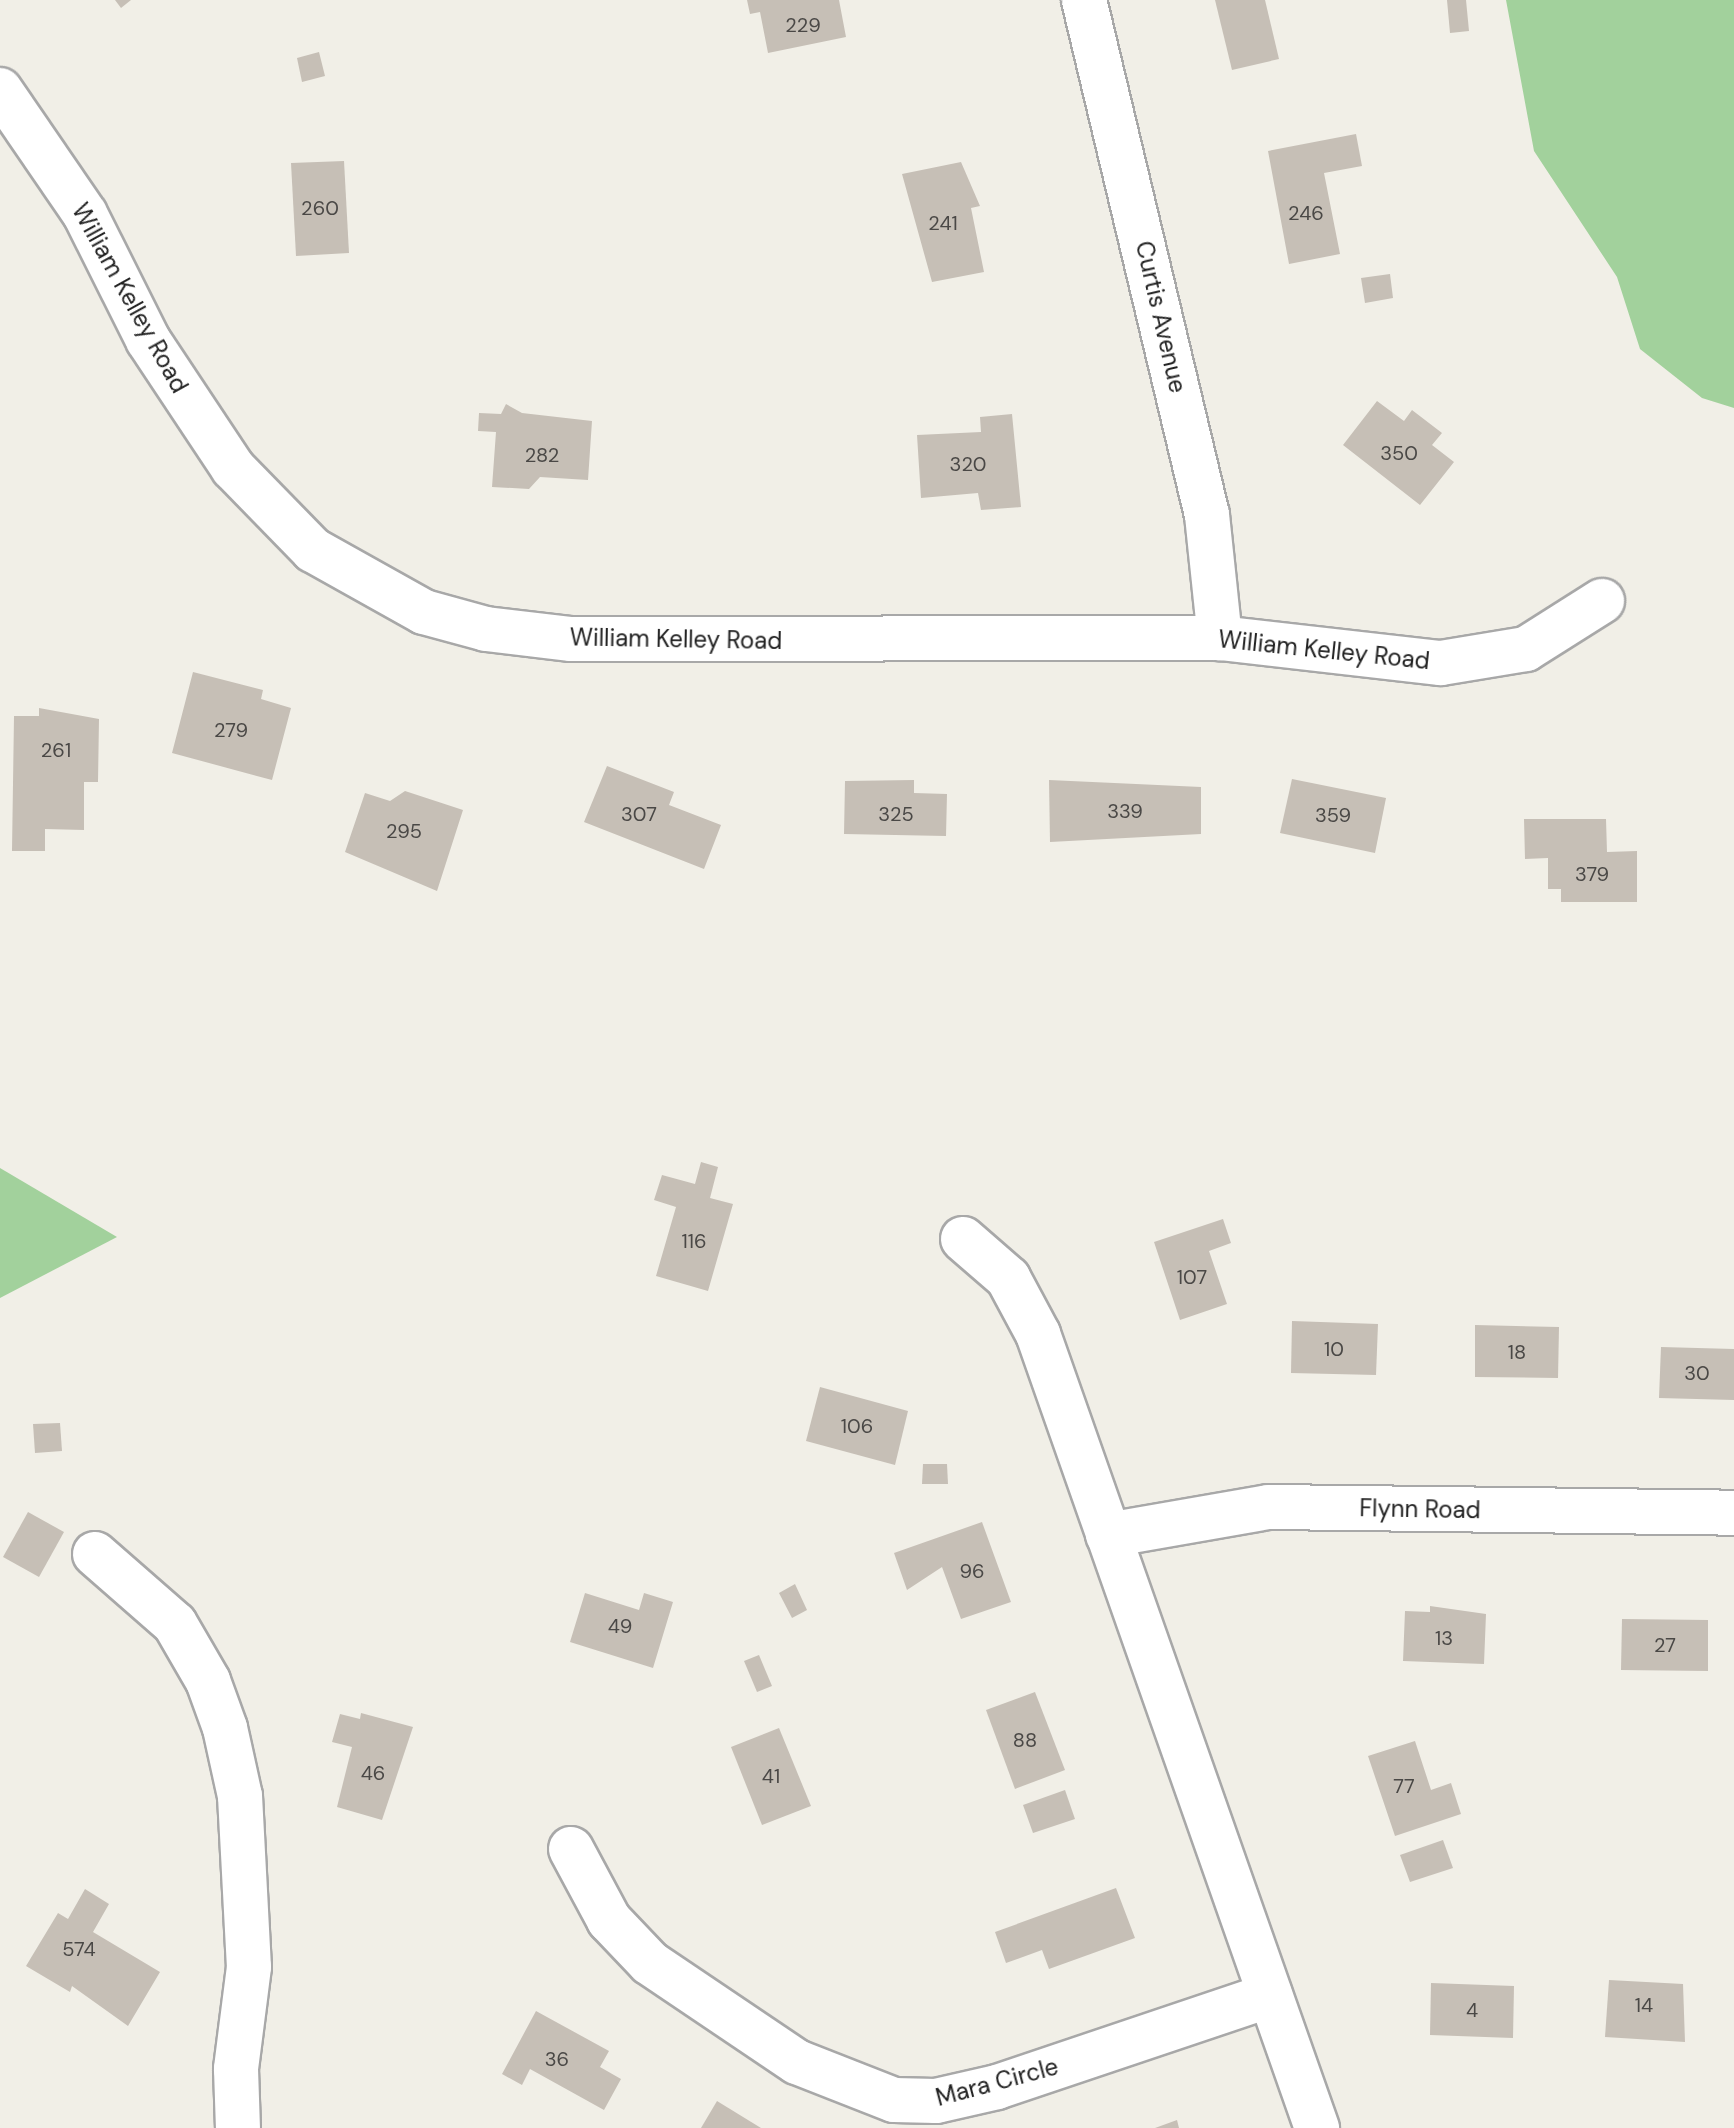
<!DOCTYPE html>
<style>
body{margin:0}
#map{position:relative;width:1734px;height:2128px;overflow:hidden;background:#f1efe7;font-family:"DM Sans",sans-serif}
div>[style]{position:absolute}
.forest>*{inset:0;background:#a2d19c}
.building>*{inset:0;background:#c6bfb6}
.roads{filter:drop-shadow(2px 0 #a8a8a8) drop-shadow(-2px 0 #a8a8a8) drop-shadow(0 2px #a8a8a8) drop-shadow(0 -2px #a8a8a8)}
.minor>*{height:44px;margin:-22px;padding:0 22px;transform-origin:22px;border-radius:22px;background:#fff}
span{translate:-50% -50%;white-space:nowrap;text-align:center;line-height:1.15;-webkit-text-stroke:7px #fff;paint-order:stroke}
.number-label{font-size:20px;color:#4a4846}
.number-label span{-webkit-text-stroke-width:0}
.street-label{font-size:24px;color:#212121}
</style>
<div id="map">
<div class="forest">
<i style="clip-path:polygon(1506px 0,1734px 0,1734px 408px,1702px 398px,1640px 349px,1617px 277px,1534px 151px)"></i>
<i style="clip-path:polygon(0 1168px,117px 1237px,0 1298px)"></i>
</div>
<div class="building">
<i style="clip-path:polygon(115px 0,131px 0,121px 8px)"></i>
<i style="clip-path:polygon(747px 0,839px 0,846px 37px,768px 53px,760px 12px,750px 14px)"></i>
<i style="clip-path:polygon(1215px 0,1265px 0,1279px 59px,1232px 70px)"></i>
<i style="clip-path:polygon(1447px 0,1466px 0,1469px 31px,1450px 33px)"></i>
<i style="clip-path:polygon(319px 52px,325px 76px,302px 82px,297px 58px)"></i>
<i style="clip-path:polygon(1356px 134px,1362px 166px,1324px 173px,1340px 254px,1289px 264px,1268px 151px)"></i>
<i style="clip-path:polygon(344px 161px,349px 253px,296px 256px,291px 163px)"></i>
<i style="clip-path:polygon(961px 162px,980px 206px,971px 208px,984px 272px,932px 282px,902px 174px)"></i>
<i style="clip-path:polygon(1390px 274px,1393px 298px,1365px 303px,1361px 278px)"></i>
<i style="clip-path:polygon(1377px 401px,1404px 421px,1412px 410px,1442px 433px,1432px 445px,1454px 462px,1420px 505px,1343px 445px)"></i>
<i style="clip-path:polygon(506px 404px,522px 413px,592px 421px,588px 480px,540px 477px,529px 489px,492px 487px,496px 432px,478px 431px,479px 413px,501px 414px)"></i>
<i style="clip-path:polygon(1012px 414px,1021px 507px,981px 510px,978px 493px,921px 498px,917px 435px,981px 432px,980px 417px)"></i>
<i style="clip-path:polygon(193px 672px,263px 690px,261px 699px,291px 708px,272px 780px,172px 753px)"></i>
<i style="clip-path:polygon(39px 708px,99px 719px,98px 782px,84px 782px,84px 830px,45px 829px,45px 851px,12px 851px,14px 716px,39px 716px)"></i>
<i style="clip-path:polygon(607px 766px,674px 792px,669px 805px,721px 825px,704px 869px,584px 822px)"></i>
<i style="clip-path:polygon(1292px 779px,1386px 798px,1375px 853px,1280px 833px)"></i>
<i style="clip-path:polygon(914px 780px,914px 793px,947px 794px,946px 836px,844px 834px,845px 781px)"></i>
<i style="clip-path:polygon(1049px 780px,1201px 787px,1201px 834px,1050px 842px)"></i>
<i style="clip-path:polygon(405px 791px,463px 810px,437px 891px,345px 852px,365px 793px,390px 801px)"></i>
<i style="clip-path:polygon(1524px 819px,1606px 819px,1607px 852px,1637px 851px,1637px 902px,1561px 902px,1561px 889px,1548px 889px,1548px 858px,1525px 859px)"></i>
<i style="clip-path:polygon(701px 1162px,718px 1167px,710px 1198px,733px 1204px,708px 1291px,656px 1276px,676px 1207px,654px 1200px,662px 1175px,695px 1184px)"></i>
<i style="clip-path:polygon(1223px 1219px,1231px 1243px,1209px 1251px,1227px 1304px,1180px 1320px,1154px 1242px)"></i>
<i style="clip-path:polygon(1292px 1321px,1378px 1324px,1376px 1375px,1291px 1373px)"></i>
<i style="clip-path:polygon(1475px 1325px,1559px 1327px,1558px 1378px,1475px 1377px)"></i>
<i style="clip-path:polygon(1661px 1347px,1734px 1349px,1734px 1400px,1659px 1398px)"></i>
<i style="clip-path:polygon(820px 1387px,908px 1411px,895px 1465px,806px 1441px)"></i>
<i style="clip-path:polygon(60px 1423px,62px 1451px,35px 1453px,33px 1424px)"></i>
<i style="clip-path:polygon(923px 1464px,947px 1464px,948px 1484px,922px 1484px)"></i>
<i style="clip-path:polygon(28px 1512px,64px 1532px,39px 1577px,3px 1557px)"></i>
<i style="clip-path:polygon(982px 1522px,1011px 1602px,961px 1619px,942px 1567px,907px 1590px,894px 1553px)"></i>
<i style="clip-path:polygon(795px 1584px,807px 1610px,792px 1618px,779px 1593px)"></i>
<i style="clip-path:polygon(585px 1593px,639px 1610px,644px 1593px,673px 1602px,653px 1668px,570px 1642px)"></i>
<i style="clip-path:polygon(1430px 1606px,1486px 1614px,1484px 1664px,1403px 1661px,1405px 1611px,1430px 1612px)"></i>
<i style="clip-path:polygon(1622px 1619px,1708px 1620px,1708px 1671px,1621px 1670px)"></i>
<i style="clip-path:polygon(759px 1655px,772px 1686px,757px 1692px,744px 1661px)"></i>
<i style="clip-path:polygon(1035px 1692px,1065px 1770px,1015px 1789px,986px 1710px)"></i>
<i style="clip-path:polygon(361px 1713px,413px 1727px,382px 1820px,337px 1807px,352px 1747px,332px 1742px,340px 1714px,360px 1719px)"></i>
<i style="clip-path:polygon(779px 1728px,811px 1806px,762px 1825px,731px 1747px)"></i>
<i style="clip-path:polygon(1415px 1741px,1431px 1790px,1451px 1783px,1461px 1814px,1395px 1836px,1368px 1756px)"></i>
<i style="clip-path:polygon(1065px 1790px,1075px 1819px,1033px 1833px,1023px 1805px)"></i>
<i style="clip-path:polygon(1443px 1840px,1453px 1868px,1410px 1882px,1400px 1855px)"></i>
<i style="clip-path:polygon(1116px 1888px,1135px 1938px,1049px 1969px,1042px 1950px,1006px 1963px,995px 1932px)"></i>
<i style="clip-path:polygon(85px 1889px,109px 1904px,93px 1932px,160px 1972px,128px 2026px,72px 1986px,70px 1992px,26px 1966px,58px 1913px,68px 1919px)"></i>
<i style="clip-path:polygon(1609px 1980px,1683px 1984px,1685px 2042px,1605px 2037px)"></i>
<i style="clip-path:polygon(1431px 1983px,1514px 1986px,1513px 2038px,1430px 2035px)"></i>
<i style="clip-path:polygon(536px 2011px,609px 2051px,600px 2067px,621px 2079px,604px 2110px,530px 2069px,522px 2085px,502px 2074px)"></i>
<i style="clip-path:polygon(717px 2101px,761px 2128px,701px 2128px)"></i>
<i style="clip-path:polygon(1177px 2120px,1179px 2128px,1155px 2128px)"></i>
</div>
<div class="roads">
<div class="minor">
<i style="left:1084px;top:0;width:529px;rotate:76.57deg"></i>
<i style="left:1207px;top:515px;width:124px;rotate:84deg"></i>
<i style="left:0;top:90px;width:150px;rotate:55.6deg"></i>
<i style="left:85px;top:214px;width:141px;rotate:63.4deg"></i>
<i style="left:148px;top:340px;width:154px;rotate:56.4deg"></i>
<i style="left:233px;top:468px;width:115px;rotate:45.7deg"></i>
<i style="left:313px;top:550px;width:127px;rotate:29.2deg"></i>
<i style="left:424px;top:612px;width:64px;rotate:15.3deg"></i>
<i style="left:486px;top:629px;width:86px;rotate:6.7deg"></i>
<i style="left:571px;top:639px;width:649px;rotate:-0.09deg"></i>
<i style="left:1220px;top:638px;width:222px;rotate:6.5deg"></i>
<i style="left:1441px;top:663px;width:86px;rotate:-9.4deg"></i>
<i style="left:1526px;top:649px;width:90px;rotate:-32.3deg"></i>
<i style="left:963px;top:1239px;width:60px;rotate:40.9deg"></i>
<i style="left:1008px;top:1278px;width:64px;rotate:61.8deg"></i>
<i style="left:1038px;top:1334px;width:842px;rotate:70.64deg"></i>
<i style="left:1108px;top:1535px;width:162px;rotate:-9.9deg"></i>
<i style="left:1268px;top:1507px;width:466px;rotate:0.7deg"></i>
<i style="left:95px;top:1554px;width:106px;rotate:41.2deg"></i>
<i style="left:175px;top:1624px;width:66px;rotate:59.9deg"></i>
<i style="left:208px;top:1681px;width:50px;rotate:70.1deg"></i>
<i style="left:225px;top:1728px;width:70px;rotate:77.6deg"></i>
<i style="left:240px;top:1796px;width:171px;rotate:87deg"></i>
<i style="left:249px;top:1967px;width:103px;rotate:97.3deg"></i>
<i style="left:236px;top:2069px;width:59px;rotate:88.1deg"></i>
<i style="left:571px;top:1849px;width:81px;rotate:61.8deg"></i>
<i style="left:609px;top:1920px;width:59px;rotate:46.4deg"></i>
<i style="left:650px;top:1963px;width:177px;rotate:34deg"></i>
<i style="left:797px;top:2062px;width:104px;rotate:21.4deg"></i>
<i style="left:894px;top:2100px;width:42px;rotate:1.4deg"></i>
<i style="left:936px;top:2101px;width:63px;rotate:-12.9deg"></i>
<i style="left:997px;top:2087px;width:288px;rotate:-18.6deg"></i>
</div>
</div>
<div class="number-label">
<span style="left:803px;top:25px">229</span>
<span style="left:320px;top:208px">260</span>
<span style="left:1306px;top:213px">246</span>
<span style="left:943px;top:223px">241</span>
<span style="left:1399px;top:453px">350</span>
<span style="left:542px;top:455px">282</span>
<span style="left:968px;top:464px">320</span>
<span style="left:231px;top:730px">279</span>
<span style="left:56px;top:750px">261</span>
<span style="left:1125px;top:811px">339</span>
<span style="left:639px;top:814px">307</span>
<span style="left:896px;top:814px">325</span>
<span style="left:1333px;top:815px">359</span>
<span style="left:404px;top:831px">295</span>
<span style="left:1592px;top:874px">379</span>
<span style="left:694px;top:1241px">116</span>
<span style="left:1192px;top:1277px">107</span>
<span style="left:1334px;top:1349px">10</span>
<span style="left:1517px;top:1352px">18</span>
<span style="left:1697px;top:1373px">30</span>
<span style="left:857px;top:1426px">106</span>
<span style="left:972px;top:1571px">96</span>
<span style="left:620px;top:1626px">49</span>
<span style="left:1444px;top:1638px">13</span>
<span style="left:1665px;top:1645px">27</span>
<span style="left:1025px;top:1740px">88</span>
<span style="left:373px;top:1773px">46</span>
<span style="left:771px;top:1776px">41</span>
<span style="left:1404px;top:1786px">77</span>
<span style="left:79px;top:1949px">574</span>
<span style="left:1644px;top:2005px">14</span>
<span style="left:1472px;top:2010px">4</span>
<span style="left:557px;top:2059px">36</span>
</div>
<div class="street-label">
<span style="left:130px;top:298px;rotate:61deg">William Kelley Road</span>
<span style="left:1161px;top:317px;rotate:77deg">Curtis Avenue</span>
<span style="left:676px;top:639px;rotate:1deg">William Kelley Road</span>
<span style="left:1324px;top:650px;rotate:6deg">William Kelley Road</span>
<span style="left:1420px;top:1509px;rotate:1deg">Flynn Road</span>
<span style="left:997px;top:2082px;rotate:-15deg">Mara Circle</span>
</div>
</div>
